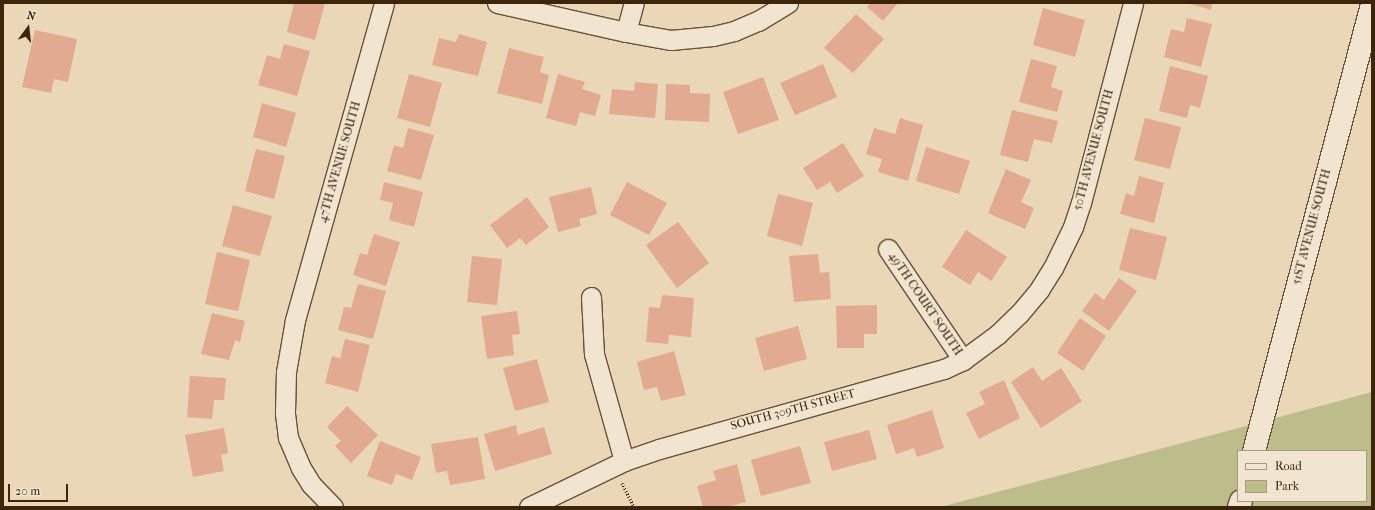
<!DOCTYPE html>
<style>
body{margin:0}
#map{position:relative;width:1375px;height:510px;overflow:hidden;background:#e9d7b8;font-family:"IM FELL French Canon",serif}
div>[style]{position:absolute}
.green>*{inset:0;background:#bcbd8b}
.building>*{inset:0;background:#e2aa90}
.path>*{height:2.5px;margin-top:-1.25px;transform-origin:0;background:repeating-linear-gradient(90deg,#3d250c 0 1px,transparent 0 3px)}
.roads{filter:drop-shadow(1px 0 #685237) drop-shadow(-1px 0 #685237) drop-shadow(0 1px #685237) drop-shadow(0 -1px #685237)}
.minor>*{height:19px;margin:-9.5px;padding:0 9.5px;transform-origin:9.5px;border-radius:9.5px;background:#f1e5d1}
.secondary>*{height:22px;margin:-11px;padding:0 11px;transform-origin:11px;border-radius:11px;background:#f1e5d1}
span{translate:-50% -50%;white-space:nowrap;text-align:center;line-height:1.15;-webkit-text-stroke:3.5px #f1e5d1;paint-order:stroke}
.street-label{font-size:12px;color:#3d250c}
.frame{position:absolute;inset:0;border:4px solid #3d250c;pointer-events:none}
.legend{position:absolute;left:1237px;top:450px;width:130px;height:52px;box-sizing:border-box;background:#f1e5d1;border:1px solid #a99882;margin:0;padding:5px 7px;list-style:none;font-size:12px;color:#3d250c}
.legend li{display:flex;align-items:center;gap:8px;height:20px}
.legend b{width:20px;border:1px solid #a99882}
.north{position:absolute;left:8px;top:8px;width:40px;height:40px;-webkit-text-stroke:3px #f1e5d1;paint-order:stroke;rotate:15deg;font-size:11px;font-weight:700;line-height:16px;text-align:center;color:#3d250c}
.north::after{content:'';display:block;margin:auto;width:14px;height:18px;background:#3d250c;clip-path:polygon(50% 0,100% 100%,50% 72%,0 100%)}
.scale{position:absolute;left:8px;top:484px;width:60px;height:18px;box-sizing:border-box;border:2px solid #3d250c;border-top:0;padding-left:5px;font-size:12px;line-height:14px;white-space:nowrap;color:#3d250c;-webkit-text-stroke:3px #f1e5d1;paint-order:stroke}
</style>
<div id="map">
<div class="green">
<i style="clip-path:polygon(evenodd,1372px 392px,1372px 507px,940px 507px,1186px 442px,1372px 392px,1238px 451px,1366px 451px,1366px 501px,1238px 501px,1238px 451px)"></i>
</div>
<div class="building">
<i style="clip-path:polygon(294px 3px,325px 3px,315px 40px,287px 32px)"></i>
<i style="clip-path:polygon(870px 3px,898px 3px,883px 21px,867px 7px)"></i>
<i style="clip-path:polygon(1187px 3px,1212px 3px,1211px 10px)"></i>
<i style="clip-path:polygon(1043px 8px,1085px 20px,1075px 57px,1033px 45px)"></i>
<i style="clip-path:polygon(856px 14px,884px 39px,853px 73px,824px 48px)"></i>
<i style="clip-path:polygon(1187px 18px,1212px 24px,1201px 67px,1164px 57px,1171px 29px,1184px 32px)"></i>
<i style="clip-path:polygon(35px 30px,77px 39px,68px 82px,54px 79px,51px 93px,22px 87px)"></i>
<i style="clip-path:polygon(459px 34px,487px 42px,478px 76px,432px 65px,439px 38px,456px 42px)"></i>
<i style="clip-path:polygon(284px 44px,310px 51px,297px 96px,258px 85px,267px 55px,280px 59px)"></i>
<i style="clip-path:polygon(509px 48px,544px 57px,540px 72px,549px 75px,542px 104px,497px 93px)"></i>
<i style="clip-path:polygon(1031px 59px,1057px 66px,1051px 87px,1063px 91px,1057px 112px,1019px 102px)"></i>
<i style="clip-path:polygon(823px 64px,837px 97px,795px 115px,780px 83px)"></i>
<i style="clip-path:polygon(1170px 66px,1208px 76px,1200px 108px,1190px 105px,1187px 118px,1159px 111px)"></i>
<i style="clip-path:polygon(409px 74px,442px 83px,430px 127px,397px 118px)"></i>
<i style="clip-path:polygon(558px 74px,585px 82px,582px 89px,601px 95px,595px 116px,580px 112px,576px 126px,546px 118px)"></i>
<i style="clip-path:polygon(763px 77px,779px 120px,738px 134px,723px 92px)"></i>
<i style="clip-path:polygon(635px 82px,658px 84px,655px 118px,609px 114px,612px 89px,634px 91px)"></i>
<i style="clip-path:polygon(666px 84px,690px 85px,690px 93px,710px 94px,709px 122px,665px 120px)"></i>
<i style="clip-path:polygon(262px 103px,296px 113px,286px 147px,253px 137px)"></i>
<i style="clip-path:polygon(1012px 110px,1058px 121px,1052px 143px,1034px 139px,1028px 162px,1000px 155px)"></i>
<i style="clip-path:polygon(900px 118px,923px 125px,908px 181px,878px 172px,882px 159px,866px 154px,874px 128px,895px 134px)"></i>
<i style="clip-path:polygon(1145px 118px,1181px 127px,1170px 169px,1134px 160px)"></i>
<i style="clip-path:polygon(408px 128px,434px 135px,421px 180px,387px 171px,394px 145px,403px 148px)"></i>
<i style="clip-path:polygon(843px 143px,864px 176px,837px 193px,830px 182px,817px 190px,803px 168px)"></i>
<i style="clip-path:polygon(926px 147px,970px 161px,959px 194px,916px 181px)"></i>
<i style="clip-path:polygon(256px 149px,285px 156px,274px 199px,245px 191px)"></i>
<i style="clip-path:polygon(1006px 169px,1031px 180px,1021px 202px,1034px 208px,1025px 229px,988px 213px)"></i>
<i style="clip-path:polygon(1139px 176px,1164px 183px,1154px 223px,1120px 214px,1126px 193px,1134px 196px)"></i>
<i style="clip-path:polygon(384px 182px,423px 192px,414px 227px,389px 220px,393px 203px,380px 200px)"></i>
<i style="clip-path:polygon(627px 182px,667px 203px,649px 235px,610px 215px)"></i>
<i style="clip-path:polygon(591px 187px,597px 214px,579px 219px,581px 226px,558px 232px,549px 197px)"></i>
<i style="clip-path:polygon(778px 194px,813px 203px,802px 246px,767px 236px)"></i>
<i style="clip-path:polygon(527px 197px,549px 227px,526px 245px,520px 238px,507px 248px,490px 225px)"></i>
<i style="clip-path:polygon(233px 205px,272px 216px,260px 256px,222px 246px)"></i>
<i style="clip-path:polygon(678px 222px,709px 263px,677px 288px,646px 245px)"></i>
<i style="clip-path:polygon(1130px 228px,1167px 237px,1156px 280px,1119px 270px)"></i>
<i style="clip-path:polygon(966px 230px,1007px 257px,991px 281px,978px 272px,970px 285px,942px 267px)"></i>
<i style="clip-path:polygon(374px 234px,400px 242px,386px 286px,353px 275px,360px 253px,367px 255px)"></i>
<i style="clip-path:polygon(217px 252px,250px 260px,238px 311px,205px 304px)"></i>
<i style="clip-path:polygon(818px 254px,820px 273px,829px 272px,831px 299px,794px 302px,789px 256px)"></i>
<i style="clip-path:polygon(472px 256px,502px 259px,497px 305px,467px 302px)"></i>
<i style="clip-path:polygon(1119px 278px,1137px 291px,1109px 331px,1082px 311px,1095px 293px,1104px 300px)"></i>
<i style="clip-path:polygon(358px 284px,386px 291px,373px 339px,338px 330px,344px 307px,351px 308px)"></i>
<i style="clip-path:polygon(662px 295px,694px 298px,691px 337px,669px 335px,668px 344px,646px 342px,649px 307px,660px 308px)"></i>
<i style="clip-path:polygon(877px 305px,877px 334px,864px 334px,864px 348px,837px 348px,836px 306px)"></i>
<i style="clip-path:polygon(517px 311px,520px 334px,512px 335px,514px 355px,487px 359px,481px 316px)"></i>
<i style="clip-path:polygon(212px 313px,245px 321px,240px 342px,235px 340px,229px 360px,201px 354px)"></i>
<i style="clip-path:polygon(1080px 318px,1106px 336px,1083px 371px,1057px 353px)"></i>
<i style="clip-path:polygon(798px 326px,807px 359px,764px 371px,755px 338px)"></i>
<i style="clip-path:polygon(345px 339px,370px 345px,358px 392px,325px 383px,332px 356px,340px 358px)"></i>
<i style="clip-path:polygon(674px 351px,686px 395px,661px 401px,657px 387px,644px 390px,637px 362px)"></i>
<i style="clip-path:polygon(537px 359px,549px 402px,515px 411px,503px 368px)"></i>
<i style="clip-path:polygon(1033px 367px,1042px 381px,1061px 368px,1082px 401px,1041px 428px,1011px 382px)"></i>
<i style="clip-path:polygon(190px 376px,226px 378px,224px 400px,214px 400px,212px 419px,187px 417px)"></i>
<i style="clip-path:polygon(1004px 380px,1020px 418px,979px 439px,966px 413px,985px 404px,979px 392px)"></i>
<i style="clip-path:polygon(347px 406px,378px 435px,351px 463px,335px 446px,341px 441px,327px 427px)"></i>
<i style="clip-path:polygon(932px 410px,944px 448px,917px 457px,914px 448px,896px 454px,887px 425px)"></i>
<i style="clip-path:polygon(516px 425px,518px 435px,544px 427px,552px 454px,495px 471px,484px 434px)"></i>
<i style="clip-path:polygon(224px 428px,228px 453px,221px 455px,224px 471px,193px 477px,185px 435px)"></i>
<i style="clip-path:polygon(869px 430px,877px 459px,832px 471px,824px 442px)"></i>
<i style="clip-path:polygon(478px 437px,485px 479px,450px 485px,447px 471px,436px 473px,431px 444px)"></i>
<i style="clip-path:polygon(380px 441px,421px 457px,412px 480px,396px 474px,392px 485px,367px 476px)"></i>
<i style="clip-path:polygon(800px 446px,811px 483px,761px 496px,751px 460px)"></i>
<i style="clip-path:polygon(737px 464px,746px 502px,727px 507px,703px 507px,697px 486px,716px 480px,713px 471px)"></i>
</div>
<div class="path">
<i style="left:622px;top:483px;width:27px;rotate:63deg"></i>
</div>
<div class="roads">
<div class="minor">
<i style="left:497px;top:3px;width:132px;rotate:12.7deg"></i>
<i style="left:626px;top:32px;width:46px;rotate:10.1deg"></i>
<i style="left:671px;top:40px;width:42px;rotate:-5.4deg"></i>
<i style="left:713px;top:36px;width:22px;rotate:-13deg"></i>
<i style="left:734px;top:31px;width:26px;rotate:-23deg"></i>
<i style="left:758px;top:21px;width:35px;rotate:-31deg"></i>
<i style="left:626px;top:32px;width:30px;rotate:-75deg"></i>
<i style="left:888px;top:249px;width:134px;rotate:56deg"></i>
<i style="left:591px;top:297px;width:57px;rotate:87deg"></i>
<i style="left:594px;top:354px;width:111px;rotate:74.3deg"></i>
<i style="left:333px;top:507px;width:32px;rotate:-134deg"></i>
<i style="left:311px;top:484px;width:19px;rotate:-122deg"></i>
<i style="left:301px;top:468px;width:33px;rotate:-113deg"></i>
<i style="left:288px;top:438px;width:26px;rotate:-97deg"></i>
<i style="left:285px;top:412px;width:40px;rotate:-88.6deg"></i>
<i style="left:286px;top:372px;width:53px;rotate:-80.2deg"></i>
<i style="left:295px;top:320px;width:329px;rotate:-74.3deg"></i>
<i style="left:529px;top:507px;width:106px;rotate:-25.8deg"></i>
<i style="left:624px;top:461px;width:37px;rotate:-19deg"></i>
<i style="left:659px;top:449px;width:296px;rotate:-15.7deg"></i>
<i style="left:944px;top:369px;width:21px;rotate:-25deg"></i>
<i style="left:963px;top:360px;width:44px;rotate:-36.6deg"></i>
<i style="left:998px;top:334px;width:29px;rotate:-44deg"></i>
<i style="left:1019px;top:314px;width:31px;rotate:-50deg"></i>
<i style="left:1039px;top:290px;width:26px;rotate:-58deg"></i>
<i style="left:1053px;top:268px;width:46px;rotate:-64deg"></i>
<i style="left:1073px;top:227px;width:25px;rotate:-72deg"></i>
<i style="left:1081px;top:203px;width:207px;rotate:-75.4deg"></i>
</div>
<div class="secondary">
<i style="left:1254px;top:451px;width:462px;rotate:-75.2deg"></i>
<i style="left:1239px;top:507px;width:6px;rotate:-72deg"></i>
</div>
</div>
<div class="street-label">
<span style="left:1094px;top:150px;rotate:-75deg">50TH AVENUE SOUTH</span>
<span style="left:340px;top:162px;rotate:-74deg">47TH AVENUE SOUTH</span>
<span style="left:1312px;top:227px;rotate:-75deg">51ST AVENUE SOUTH</span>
<span style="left:925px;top:304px;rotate:56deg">49TH COURT SOUTH</span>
<span style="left:793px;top:410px;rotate:-15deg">SOUTH 309TH STREET</span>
</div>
<div class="frame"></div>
<ul class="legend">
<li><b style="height:5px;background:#f1e5d1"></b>Road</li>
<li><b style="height:11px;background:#bcbd8b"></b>Park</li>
</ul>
<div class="north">N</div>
<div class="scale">20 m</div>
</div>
